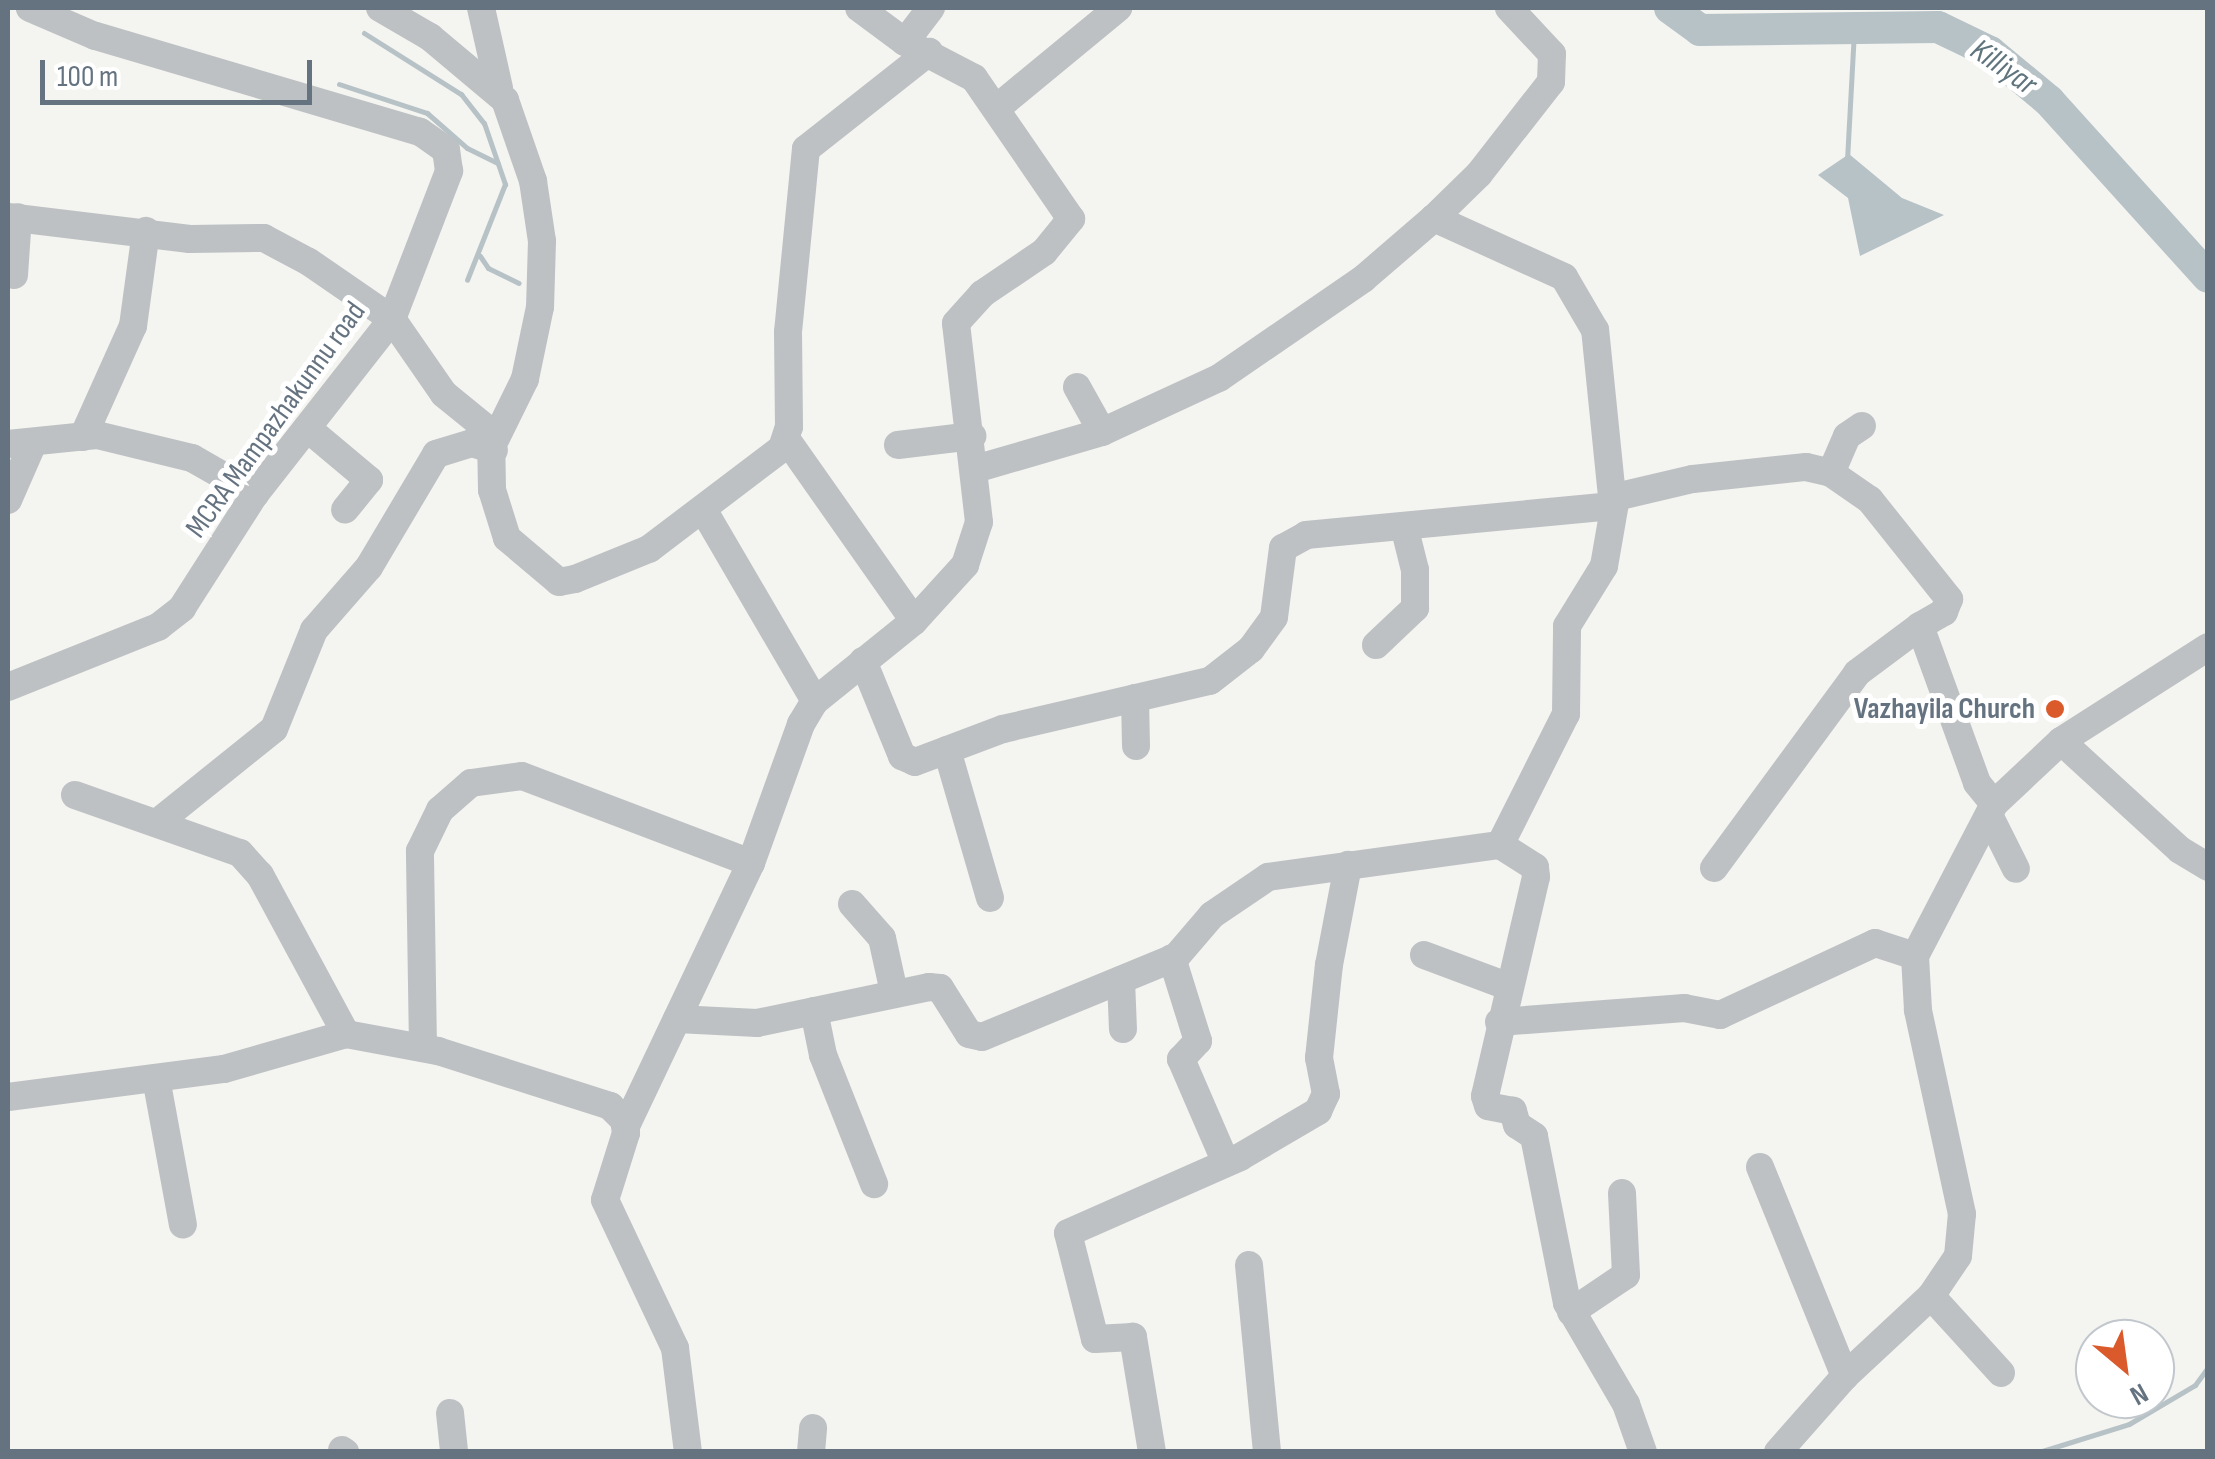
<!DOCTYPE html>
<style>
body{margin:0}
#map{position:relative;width:2215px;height:1459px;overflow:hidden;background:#f4f4f0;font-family:"Sofia Sans Condensed",sans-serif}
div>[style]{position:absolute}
.water>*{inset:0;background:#b7c2c7}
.stream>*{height:5px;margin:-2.5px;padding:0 2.5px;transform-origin:2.5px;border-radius:2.5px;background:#b7c2c7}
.river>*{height:32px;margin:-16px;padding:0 16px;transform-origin:16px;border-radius:16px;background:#b7c2c7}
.minor>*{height:28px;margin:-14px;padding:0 14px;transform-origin:14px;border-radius:14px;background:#bdc1c4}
.dots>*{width:28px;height:28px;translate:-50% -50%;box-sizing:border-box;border:5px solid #fff;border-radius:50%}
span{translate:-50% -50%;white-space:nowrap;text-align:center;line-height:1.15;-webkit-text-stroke:10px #fff;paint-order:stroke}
.street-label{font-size:30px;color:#657380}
.poi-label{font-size:30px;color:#657380;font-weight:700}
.right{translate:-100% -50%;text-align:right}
.water-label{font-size:32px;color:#60747e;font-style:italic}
.frame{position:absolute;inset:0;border:10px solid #657380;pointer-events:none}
.north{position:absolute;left:2075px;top:1319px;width:100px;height:100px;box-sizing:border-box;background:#fff;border:2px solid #c1c7cc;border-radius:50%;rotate:151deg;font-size:28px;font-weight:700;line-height:40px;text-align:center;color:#657380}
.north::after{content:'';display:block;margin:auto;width:35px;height:45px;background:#da5a2b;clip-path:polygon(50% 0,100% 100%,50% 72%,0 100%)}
.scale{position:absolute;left:40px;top:60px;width:272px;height:45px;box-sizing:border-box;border:5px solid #657380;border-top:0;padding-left:12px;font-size:30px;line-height:35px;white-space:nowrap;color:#657380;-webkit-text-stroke:8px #fff;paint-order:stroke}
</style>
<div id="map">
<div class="water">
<i style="clip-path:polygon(1849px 154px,1902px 198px,1944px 215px,1860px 256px,1848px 198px,1818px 175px)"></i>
</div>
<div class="stream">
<i style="left:364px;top:33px;width:115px;rotate:32.2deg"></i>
<i style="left:461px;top:94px;width:37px;rotate:52deg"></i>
<i style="left:484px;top:123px;width:65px;rotate:71deg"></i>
<i style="left:505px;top:184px;width:103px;rotate:111.6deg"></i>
<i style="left:339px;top:84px;width:93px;rotate:18.2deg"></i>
<i style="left:427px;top:113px;width:53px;rotate:41.2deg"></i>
<i style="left:467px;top:148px;width:34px;rotate:26deg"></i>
<i style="left:1847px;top:160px;width:130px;rotate:-86.9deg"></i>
<i style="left:480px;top:256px;width:14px;rotate:56deg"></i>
<i style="left:488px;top:268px;width:34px;rotate:26deg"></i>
<i style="left:2039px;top:1452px;width:94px;rotate:-17.3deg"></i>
<i style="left:2129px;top:1424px;width:77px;rotate:-30.6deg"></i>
<i style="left:2195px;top:1385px;width:22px;rotate:-54deg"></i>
</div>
<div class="river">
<i style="left:1670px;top:8px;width:37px;rotate:36deg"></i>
<i style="left:1700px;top:30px;width:238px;rotate:-0.7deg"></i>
<i style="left:1938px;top:27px;width:58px;rotate:25.7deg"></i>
<i style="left:1990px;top:52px;width:77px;rotate:39.7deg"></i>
<i style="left:2049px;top:101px;width:237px;rotate:47.9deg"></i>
</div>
<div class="minor">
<i style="left:380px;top:8px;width:58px;rotate:30.1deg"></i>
<i style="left:430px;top:37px;width:98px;rotate:40deg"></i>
<i style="left:505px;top:100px;width:86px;rotate:70.9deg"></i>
<i style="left:533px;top:181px;width:61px;rotate:81.5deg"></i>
<i style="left:542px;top:241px;width:66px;rotate:91.7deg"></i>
<i style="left:540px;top:307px;width:74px;rotate:101.8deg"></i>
<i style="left:525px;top:379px;width:66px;rotate:116.2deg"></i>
<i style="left:481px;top:8px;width:82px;rotate:77.3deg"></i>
<i style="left:905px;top:42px;width:43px;rotate:-52.6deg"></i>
<i style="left:998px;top:107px;width:156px;rotate:-39.5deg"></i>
<i style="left:8px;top:217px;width:183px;rotate:6.9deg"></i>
<i style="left:190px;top:239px;width:74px;rotate:-0.8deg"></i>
<i style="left:264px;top:238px;width:51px;rotate:28.1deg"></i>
<i style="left:309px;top:262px;width:101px;rotate:34.5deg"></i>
<i style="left:392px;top:319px;width:91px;rotate:55.3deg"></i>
<i style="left:444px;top:394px;width:60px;rotate:39deg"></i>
<i style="left:491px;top:432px;width:58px;rotate:89deg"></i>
<i style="left:492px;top:490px;width:50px;rotate:72.6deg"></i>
<i style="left:507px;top:538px;width:68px;rotate:40.2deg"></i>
<i style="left:559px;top:582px;width:16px;rotate:-11deg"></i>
<i style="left:575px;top:579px;width:80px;rotate:-22.1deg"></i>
<i style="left:649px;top:549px;width:167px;rotate:-37.2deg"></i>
<i style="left:782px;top:448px;width:22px;rotate:-72deg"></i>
<i style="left:789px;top:427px;width:95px;rotate:-90.6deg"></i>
<i style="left:788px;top:332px;width:184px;rotate:-84.4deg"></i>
<i style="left:806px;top:149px;width:157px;rotate:-38.3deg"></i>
<i style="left:14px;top:275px;width:58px;rotate:-86.1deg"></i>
<i style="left:1077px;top:387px;width:51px;rotate:60.9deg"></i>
<i style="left:307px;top:428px;width:81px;rotate:40deg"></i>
<i style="left:369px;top:480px;width:38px;rotate:129deg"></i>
<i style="left:83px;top:437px;width:122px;rotate:-65.8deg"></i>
<i style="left:133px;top:326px;width:96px;rotate:-82.2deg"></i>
<i style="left:787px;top:440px;width:221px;rotate:54.9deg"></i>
<i style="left:8px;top:444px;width:89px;rotate:-5.8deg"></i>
<i style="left:97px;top:435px;width:98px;rotate:13.6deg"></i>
<i style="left:192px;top:458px;width:73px;rotate:29.7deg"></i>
<i style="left:898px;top:445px;width:75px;rotate:-6.9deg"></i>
<i style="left:975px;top:469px;width:132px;rotate:-16.2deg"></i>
<i style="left:1102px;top:432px;width:129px;rotate:-24.8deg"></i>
<i style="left:1219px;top:378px;width:175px;rotate:-34.5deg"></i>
<i style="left:1363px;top:279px;width:94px;rotate:-40.7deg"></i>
<i style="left:1434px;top:218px;width:63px;rotate:-44.4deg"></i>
<i style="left:1479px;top:174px;width:117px;rotate:-52deg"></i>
<i style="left:1551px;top:82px;width:28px;rotate:-88deg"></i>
<i style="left:1552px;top:54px;width:63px;rotate:-133.1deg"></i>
<i style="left:1831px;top:473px;width:40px;rotate:-66.6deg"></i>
<i style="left:1847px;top:436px;width:18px;rotate:-34deg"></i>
<i style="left:8px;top:500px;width:62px;rotate:-66.3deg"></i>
<i style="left:704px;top:511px;width:220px;rotate:59.7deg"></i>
<i style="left:1376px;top:645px;width:54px;rotate:-43.5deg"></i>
<i style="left:1415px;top:608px;width:38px;rotate:-90deg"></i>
<i style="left:1415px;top:570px;width:45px;rotate:-104deg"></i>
<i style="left:863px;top:661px;width:103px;rotate:67.7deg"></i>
<i style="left:902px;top:756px;width:14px;rotate:25deg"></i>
<i style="left:915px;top:762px;width:94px;rotate:-20.6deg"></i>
<i style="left:1003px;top:729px;width:212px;rotate:-13.1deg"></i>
<i style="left:1210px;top:681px;width:52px;rotate:-38deg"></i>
<i style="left:1251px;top:649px;width:39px;rotate:-54deg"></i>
<i style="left:1274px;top:617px;width:70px;rotate:-82.6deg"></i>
<i style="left:1283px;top:548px;width:26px;rotate:-29deg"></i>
<i style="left:1306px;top:535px;width:308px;rotate:-5.4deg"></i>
<i style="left:1613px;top:506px;width:177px;rotate:-95.8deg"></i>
<i style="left:1595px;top:330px;width:61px;rotate:-120.3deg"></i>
<i style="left:1564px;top:277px;width:143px;rotate:-155.6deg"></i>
<i style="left:8px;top:687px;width:162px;rotate:-21.8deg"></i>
<i style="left:158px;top:627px;width:31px;rotate:-38deg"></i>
<i style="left:182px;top:608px;width:135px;rotate:-57.4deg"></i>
<i style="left:255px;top:494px;width:222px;rotate:-51.9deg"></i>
<i style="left:392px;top:319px;width:159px;rotate:-68.9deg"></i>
<i style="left:449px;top:171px;width:21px;rotate:-98deg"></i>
<i style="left:446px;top:150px;width:32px;rotate:-145deg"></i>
<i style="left:420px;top:132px;width:339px;rotate:-163.5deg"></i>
<i style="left:95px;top:36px;width:71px;rotate:-156.7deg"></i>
<i style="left:1135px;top:698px;width:48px;rotate:88.8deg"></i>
<i style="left:2061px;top:741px;width:161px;rotate:42.5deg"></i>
<i style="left:2180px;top:850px;width:33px;rotate:31deg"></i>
<i style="left:947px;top:750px;width:154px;rotate:73.8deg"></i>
<i style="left:75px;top:795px;width:175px;rotate:19.4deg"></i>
<i style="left:240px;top:853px;width:30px;rotate:48deg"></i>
<i style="left:260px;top:875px;width:181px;rotate:61.6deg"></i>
<i style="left:1989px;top:815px;width:60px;rotate:63.4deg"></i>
<i style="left:157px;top:823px;width:150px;rotate:-38.8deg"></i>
<i style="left:274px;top:729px;width:107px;rotate:-68deg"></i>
<i style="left:314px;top:630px;width:84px;rotate:-48.9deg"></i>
<i style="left:369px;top:567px;width:131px;rotate:-59.3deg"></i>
<i style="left:436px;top:454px;width:38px;rotate:-17deg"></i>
<i style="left:472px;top:443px;width:23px;rotate:18deg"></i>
<i style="left:1714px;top:868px;width:242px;rotate:-53.7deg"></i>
<i style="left:1857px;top:673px;width:79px;rotate:-36.7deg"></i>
<i style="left:852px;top:904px;width:45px;rotate:48.6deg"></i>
<i style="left:882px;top:938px;width:55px;rotate:77.5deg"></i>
<i style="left:1424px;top:955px;width:89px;rotate:20.5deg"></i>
<i style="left:1172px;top:958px;width:87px;rotate:72.6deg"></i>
<i style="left:1198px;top:1041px;width:25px;rotate:133deg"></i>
<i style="left:1181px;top:1059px;width:113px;rotate:66.6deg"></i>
<i style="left:1121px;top:980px;width:49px;rotate:87.7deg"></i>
<i style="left:814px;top:1011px;width:45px;rotate:78.4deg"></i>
<i style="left:823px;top:1055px;width:139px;rotate:68.4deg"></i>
<i style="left:677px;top:1019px;width:80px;rotate:2.9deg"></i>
<i style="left:757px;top:1023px;width:176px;rotate:-11.8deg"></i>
<i style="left:929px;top:987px;width:11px;rotate:5deg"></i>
<i style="left:940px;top:988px;width:54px;rotate:57.8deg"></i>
<i style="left:969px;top:1034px;width:13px;rotate:13deg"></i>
<i style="left:982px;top:1037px;width:210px;rotate:-22.4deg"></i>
<i style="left:1176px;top:957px;width:55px;rotate:-49.4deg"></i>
<i style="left:1212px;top:915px;width:68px;rotate:-34.2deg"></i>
<i style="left:1268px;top:877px;width:234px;rotate:-7.9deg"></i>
<i style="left:1499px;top:1022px;width:186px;rotate:-4.3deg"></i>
<i style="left:1684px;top:1008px;width:37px;rotate:11deg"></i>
<i style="left:1720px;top:1015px;width:171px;rotate:-24.9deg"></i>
<i style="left:1875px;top:943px;width:42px;rotate:18deg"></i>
<i style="left:423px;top:1048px;width:197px;rotate:-90.9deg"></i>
<i style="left:420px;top:851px;width:46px;rotate:-64deg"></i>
<i style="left:440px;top:810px;width:41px;rotate:-41.1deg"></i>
<i style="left:471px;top:783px;width:51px;rotate:-7.8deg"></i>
<i style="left:522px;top:776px;width:245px;rotate:20.8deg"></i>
<i style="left:156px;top:1078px;width:149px;rotate:79.6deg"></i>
<i style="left:8px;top:1097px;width:218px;rotate:-7.4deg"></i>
<i style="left:224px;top:1069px;width:127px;rotate:-16deg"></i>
<i style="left:346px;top:1034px;width:94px;rotate:10.5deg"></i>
<i style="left:438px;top:1051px;width:181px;rotate:17.7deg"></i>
<i style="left:610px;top:1106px;width:20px;rotate:45deg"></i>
<i style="left:624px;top:1120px;width:13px;rotate:81deg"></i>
<i style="left:626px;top:1133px;width:70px;rotate:107.4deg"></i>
<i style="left:605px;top:1200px;width:164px;rotate:64.7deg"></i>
<i style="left:675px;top:1348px;width:105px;rotate:82.9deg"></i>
<i style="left:626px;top:1126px;width:291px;rotate:-64.6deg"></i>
<i style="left:751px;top:863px;width:148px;rotate:-70.2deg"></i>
<i style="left:801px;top:724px;width:27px;rotate:-59deg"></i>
<i style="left:815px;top:701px;width:127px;rotate:-38.9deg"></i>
<i style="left:914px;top:621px;width:76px;rotate:-47.7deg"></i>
<i style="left:965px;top:565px;width:45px;rotate:-72deg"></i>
<i style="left:979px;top:522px;width:200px;rotate:-96.6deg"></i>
<i style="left:956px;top:323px;width:39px;rotate:-48deg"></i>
<i style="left:982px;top:294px;width:75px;rotate:-34.1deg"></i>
<i style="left:1044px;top:252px;width:43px;rotate:-50.7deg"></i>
<i style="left:1071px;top:219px;width:171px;rotate:-124.5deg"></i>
<i style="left:974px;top:78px;width:78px;rotate:-152.4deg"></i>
<i style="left:905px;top:42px;width:57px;rotate:-143.5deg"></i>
<i style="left:1760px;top:1167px;width:226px;rotate:67.9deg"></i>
<i style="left:1249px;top:1265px;width:188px;rotate:84.5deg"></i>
<i style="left:1931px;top:1296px;width:104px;rotate:47.7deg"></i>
<i style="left:1571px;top:1312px;width:66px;rotate:-33.9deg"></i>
<i style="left:1626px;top:1275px;width:82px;rotate:-92.8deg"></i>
<i style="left:450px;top:1413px;width:39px;rotate:84deg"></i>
<i style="left:342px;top:1450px;width:4px;rotate:34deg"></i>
<i style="left:811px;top:1452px;width:24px;rotate:-85deg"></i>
<i style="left:1152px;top:1452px;width:117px;rotate:-99.4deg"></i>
<i style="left:1133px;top:1337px;width:38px;rotate:177deg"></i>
<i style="left:1095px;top:1339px;width:109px;rotate:-104.3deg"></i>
<i style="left:1068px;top:1233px;width:188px;rotate:-23.8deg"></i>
<i style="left:1240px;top:1157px;width:91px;rotate:-30.5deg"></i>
<i style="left:1318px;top:1111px;width:19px;rotate:-65deg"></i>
<i style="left:1326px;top:1094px;width:37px;rotate:-101deg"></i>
<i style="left:1319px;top:1058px;width:94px;rotate:-83.9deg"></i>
<i style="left:1329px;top:965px;width:102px;rotate:-79.2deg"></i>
<i style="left:1643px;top:1452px;width:51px;rotate:-109.5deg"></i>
<i style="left:1626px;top:1404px;width:117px;rotate:-120.3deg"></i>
<i style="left:1567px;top:1303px;width:170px;rotate:-101.2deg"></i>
<i style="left:1534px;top:1136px;width:20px;rotate:-147deg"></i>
<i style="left:1517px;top:1125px;width:15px;rotate:-106deg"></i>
<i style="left:1513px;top:1111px;width:25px;rotate:-169deg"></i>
<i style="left:1488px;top:1106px;width:10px;rotate:-107deg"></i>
<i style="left:1485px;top:1096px;width:225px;rotate:-76.9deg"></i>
<i style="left:1536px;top:877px;width:10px;rotate:-96deg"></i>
<i style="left:1535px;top:867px;width:41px;rotate:-147.8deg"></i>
<i style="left:1500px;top:845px;width:147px;rotate:-63.3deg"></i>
<i style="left:1566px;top:714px;width:88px;rotate:-89.3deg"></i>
<i style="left:1567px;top:626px;width:70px;rotate:-58.3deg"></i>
<i style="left:1604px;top:566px;width:70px;rotate:-80.1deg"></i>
<i style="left:1616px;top:497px;width:79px;rotate:-13.2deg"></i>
<i style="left:1693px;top:479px;width:114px;rotate:-6.1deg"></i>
<i style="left:1806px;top:467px;width:26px;rotate:13deg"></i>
<i style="left:1831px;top:473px;width:47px;rotate:34.7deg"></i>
<i style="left:1870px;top:500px;width:127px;rotate:51.4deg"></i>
<i style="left:1949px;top:599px;width:14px;rotate:111deg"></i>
<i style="left:1944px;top:612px;width:28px;rotate:150deg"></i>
<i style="left:1920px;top:626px;width:167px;rotate:70deg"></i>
<i style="left:1977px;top:783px;width:27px;rotate:51deg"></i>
<i style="left:1778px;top:1452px;width:101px;rotate:-48.6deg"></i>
<i style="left:1845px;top:1376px;width:117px;rotate:-42.9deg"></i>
<i style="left:1931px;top:1296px;width:48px;rotate:-56deg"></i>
<i style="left:1958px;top:1256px;width:42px;rotate:-84.6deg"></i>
<i style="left:1962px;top:1214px;width:209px;rotate:-102.2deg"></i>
<i style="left:1918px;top:1010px;width:54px;rotate:-93.2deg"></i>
<i style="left:1915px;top:956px;width:171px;rotate:-62.5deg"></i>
<i style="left:1994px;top:804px;width:92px;rotate:-43.2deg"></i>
<i style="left:2061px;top:741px;width:174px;rotate:-32.6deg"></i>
</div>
<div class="dots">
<i style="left:2055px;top:709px;background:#da5a2b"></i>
</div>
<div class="street-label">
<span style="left:276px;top:420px;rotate:-54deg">MCRA Mampazhakunnu road</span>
</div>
<div class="poi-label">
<span class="right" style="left:2035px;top:709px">Vazhayila Church</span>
</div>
<div class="water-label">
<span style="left:2003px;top:68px;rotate:35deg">Killiyar</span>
</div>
<div class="frame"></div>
<div class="north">N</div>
<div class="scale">100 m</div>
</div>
